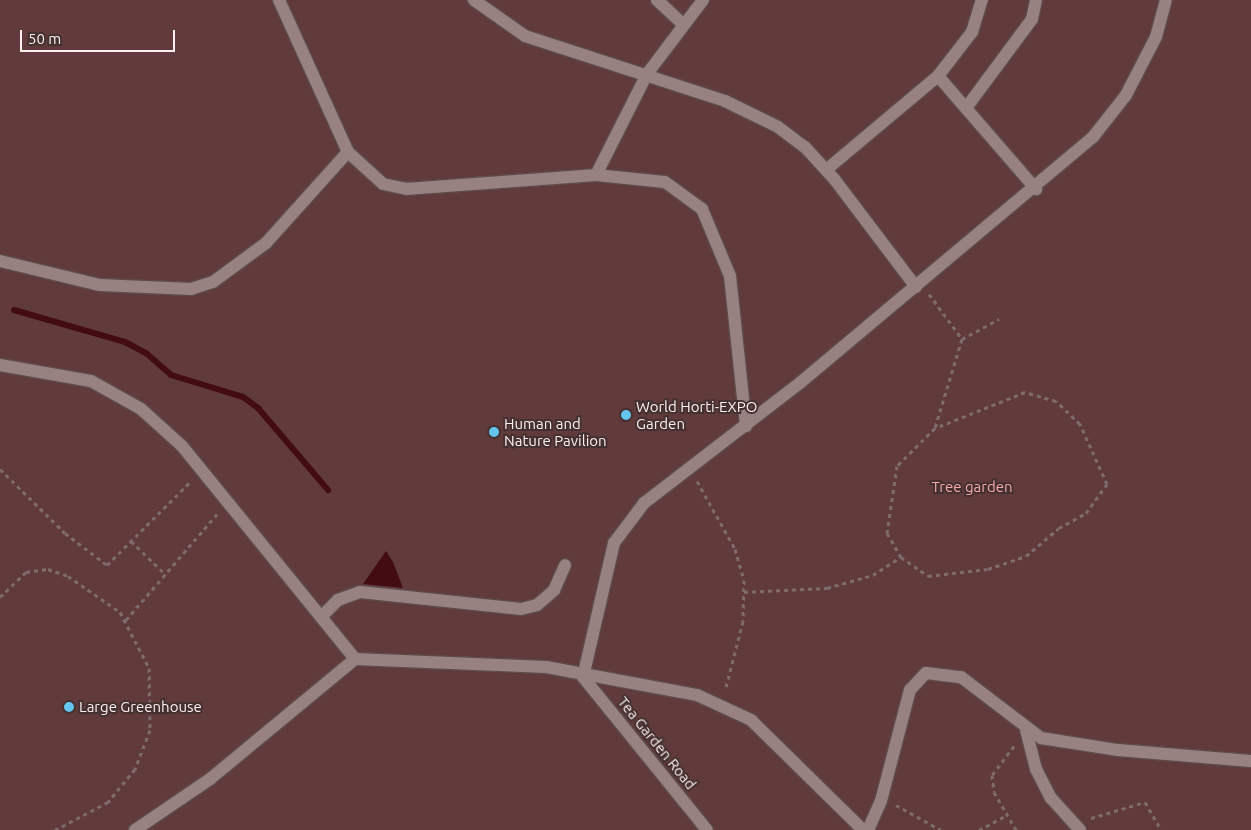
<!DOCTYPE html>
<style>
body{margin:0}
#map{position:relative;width:1251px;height:830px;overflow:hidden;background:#443030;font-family:Ubuntu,sans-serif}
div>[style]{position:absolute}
.green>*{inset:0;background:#613b3b}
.water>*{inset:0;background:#430b12}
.stream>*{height:6px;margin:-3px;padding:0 3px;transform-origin:3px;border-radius:3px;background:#430b12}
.path>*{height:3px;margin-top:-1.5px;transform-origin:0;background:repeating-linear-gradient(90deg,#7e6c6c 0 4px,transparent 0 8px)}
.roads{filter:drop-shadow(1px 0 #5d4c4c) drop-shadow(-1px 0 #5d4c4c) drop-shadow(0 1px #5d4c4c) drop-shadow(0 -1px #5d4c4c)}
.service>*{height:12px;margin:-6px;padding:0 6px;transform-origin:6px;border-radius:6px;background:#988181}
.dots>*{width:14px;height:14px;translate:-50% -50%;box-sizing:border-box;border:2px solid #443030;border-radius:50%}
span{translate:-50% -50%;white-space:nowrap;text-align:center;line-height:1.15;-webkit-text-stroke:4px #443030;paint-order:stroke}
.poi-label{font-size:15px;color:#fdefef}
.left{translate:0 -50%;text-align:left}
.park-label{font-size:15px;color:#f6a9a9}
.street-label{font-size:15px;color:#fdefef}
.scale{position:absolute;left:20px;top:30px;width:155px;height:22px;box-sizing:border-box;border:2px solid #fdefef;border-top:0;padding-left:6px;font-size:15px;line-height:18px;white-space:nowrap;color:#fdefef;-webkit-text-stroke:4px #443030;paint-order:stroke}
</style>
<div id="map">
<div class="green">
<i style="clip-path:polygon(0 0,1251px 0,1251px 830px,0 830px)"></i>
</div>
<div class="water">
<i style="clip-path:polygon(386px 551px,393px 562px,403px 588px,363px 584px)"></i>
</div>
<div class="stream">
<i style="left:14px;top:310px;width:116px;rotate:16.1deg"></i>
<i style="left:125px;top:342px;width:24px;rotate:28deg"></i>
<i style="left:146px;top:353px;width:33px;rotate:41deg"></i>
<i style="left:171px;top:375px;width:75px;rotate:17deg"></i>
<i style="left:243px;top:397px;width:19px;rotate:36deg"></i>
<i style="left:258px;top:408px;width:108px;rotate:49.5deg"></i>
</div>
<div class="path">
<i style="left:929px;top:294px;width:56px;rotate:53.7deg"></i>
<i style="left:962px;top:339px;width:93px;rotate:106.9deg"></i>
<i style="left:962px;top:339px;width:42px;rotate:-28.4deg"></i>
<i style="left:0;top:469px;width:91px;rotate:44.6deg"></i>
<i style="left:65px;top:533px;width:53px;rotate:37.3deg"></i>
<i style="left:107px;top:565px;width:117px;rotate:-45deg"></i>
<i style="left:697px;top:481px;width:78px;rotate:60.8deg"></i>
<i style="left:735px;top:549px;width:32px;rotate:74deg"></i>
<i style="left:744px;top:580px;width:41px;rotate:91.4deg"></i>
<i style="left:743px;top:621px;width:72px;rotate:104.4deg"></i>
<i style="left:131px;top:541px;width:47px;rotate:44.1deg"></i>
<i style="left:744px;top:592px;width:83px;rotate:-2.8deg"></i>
<i style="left:827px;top:588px;width:48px;rotate:-15.8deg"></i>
<i style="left:873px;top:575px;width:33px;rotate:-33deg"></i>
<i style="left:901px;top:557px;width:33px;rotate:35deg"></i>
<i style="left:928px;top:576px;width:60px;rotate:-6.7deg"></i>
<i style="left:988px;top:569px;width:40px;rotate:-18.9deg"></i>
<i style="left:1026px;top:556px;width:43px;rotate:-40.3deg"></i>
<i style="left:1059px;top:528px;width:31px;rotate:-29deg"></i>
<i style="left:1086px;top:513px;width:36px;rotate:-54deg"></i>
<i style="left:1107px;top:484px;width:66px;rotate:-114.2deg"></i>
<i style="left:1080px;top:424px;width:33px;rotate:-136deg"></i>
<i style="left:1056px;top:401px;width:32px;rotate:-164deg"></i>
<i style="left:1025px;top:392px;width:97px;rotate:158.2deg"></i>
<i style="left:935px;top:428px;width:54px;rotate:135deg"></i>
<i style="left:897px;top:466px;width:68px;rotate:98.5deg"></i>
<i style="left:887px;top:533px;width:28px;rotate:60deg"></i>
<i style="left:0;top:597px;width:36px;rotate:-44deg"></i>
<i style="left:26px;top:572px;width:22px;rotate:-8deg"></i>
<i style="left:48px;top:569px;width:21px;rotate:19deg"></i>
<i style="left:68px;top:576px;width:63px;rotate:34.7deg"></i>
<i style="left:120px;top:612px;width:63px;rotate:62.6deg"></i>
<i style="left:149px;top:668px;width:62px;rotate:89.1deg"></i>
<i style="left:150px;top:730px;width:42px;rotate:111deg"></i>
<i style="left:135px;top:769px;width:43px;rotate:129.3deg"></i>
<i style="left:108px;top:802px;width:60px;rotate:152.2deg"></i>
<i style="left:126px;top:620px;width:141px;rotate:-49.3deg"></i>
<i style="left:1014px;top:746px;width:36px;rotate:127deg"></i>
<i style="left:992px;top:775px;width:17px;rotate:83deg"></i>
<i style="left:994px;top:792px;width:44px;rotate:59.9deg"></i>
<i style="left:896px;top:805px;width:51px;rotate:29.1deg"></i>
<i style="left:1091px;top:818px;width:56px;rotate:-16.5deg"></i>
<i style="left:1145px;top:802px;width:32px;rotate:60deg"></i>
<i style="left:979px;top:830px;width:30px;rotate:-28deg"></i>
</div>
<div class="roads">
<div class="service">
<i style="left:279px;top:0;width:167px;rotate:65.6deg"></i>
<i style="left:474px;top:0;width:62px;rotate:35.2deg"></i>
<i style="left:525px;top:36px;width:210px;rotate:18deg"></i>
<i style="left:725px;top:101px;width:59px;rotate:26.1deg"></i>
<i style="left:778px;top:127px;width:34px;rotate:37deg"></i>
<i style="left:805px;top:147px;width:45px;rotate:47.7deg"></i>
<i style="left:835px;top:180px;width:134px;rotate:52.9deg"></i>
<i style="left:657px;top:0;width:34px;rotate:43deg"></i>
<i style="left:938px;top:76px;width:150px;rotate:49.1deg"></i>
<i style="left:966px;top:108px;width:111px;rotate:-53.4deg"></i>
<i style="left:1032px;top:19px;width:19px;rotate:-78deg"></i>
<i style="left:826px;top:170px;width:146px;rotate:-40deg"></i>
<i style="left:938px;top:76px;width:56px;rotate:-52.3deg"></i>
<i style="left:972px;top:32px;width:34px;rotate:-73deg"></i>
<i style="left:596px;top:175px;width:113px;rotate:-63.2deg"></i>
<i style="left:647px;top:74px;width:93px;rotate:-52.9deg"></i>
<i style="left:0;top:261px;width:103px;rotate:13.5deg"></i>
<i style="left:100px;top:285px;width:91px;rotate:2.5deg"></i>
<i style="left:191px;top:289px;width:23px;rotate:-18deg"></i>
<i style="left:213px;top:282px;width:66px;rotate:-36.3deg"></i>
<i style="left:266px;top:243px;width:122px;rotate:-48deg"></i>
<i style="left:348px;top:152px;width:47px;rotate:42.4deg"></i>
<i style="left:383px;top:184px;width:24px;rotate:12deg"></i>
<i style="left:406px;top:189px;width:191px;rotate:-4.2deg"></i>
<i style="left:596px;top:175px;width:69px;rotate:5.8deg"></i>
<i style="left:665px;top:182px;width:46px;rotate:36.1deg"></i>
<i style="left:702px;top:209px;width:73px;rotate:67.3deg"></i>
<i style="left:730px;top:276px;width:151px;rotate:83.9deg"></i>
<i style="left:0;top:365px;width:92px;rotate:10deg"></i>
<i style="left:91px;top:381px;width:57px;rotate:29.2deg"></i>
<i style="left:141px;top:409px;width:55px;rotate:42.1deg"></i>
<i style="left:182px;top:446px;width:274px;rotate:50.9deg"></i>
<i style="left:322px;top:616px;width:23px;rotate:-45deg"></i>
<i style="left:338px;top:600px;width:23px;rotate:-20deg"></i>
<i style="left:360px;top:592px;width:162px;rotate:6deg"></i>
<i style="left:521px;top:609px;width:16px;rotate:-14deg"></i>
<i style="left:537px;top:605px;width:23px;rotate:-41deg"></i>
<i style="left:554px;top:590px;width:27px;rotate:-66deg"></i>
<i style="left:583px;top:677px;width:138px;rotate:-77deg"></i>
<i style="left:614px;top:543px;width:50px;rotate:-53.1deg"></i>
<i style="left:644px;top:503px;width:198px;rotate:-37.6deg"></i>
<i style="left:801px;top:382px;width:381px;rotate:-40deg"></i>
<i style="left:1093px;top:137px;width:53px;rotate:-51.8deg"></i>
<i style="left:1126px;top:95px;width:65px;rotate:-62.7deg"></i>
<i style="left:1156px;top:37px;width:38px;rotate:-75deg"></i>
<i style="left:583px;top:677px;width:197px;rotate:51deg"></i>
<i style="left:1026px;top:730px;width:40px;rotate:75.6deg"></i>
<i style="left:1036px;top:769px;width:33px;rotate:63deg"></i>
<i style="left:1051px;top:798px;width:43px;rotate:47.8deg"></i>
<i style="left:135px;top:830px;width:91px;rotate:-34.2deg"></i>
<i style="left:210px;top:779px;width:188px;rotate:-39.6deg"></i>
<i style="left:355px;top:659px;width:191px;rotate:2.4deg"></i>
<i style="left:546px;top:667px;width:154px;rotate:10.5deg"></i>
<i style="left:697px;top:695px;width:60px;rotate:24.8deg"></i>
<i style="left:751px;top:720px;width:157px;rotate:44.5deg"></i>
<i style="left:868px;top:830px;width:32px;rotate:-66deg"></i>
<i style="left:881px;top:801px;width:115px;rotate:-75.4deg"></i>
<i style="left:910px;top:690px;width:23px;rotate:-47deg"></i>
<i style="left:926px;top:673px;width:35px;rotate:7deg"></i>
<i style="left:961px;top:677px;width:101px;rotate:37.3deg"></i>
<i style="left:1041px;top:738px;width:78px;rotate:8.9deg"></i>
<i style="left:1118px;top:750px;width:133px;rotate:4.7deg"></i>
</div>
</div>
<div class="dots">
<i style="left:626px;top:415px;background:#65c5ee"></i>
<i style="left:494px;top:432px;background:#65c5ee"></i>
<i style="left:69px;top:707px;background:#65c5ee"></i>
</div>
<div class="poi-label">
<span class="left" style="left:636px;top:415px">World Horti-EXPO<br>Garden</span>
<span class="left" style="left:504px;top:432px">Human and<br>Nature Pavilion</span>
<span class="left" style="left:79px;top:707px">Large Greenhouse</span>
</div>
<div class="park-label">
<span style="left:972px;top:487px">Tree garden</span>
</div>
<div class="street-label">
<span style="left:657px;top:743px;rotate:51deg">Tea Garden Road</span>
</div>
<div class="scale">50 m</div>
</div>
